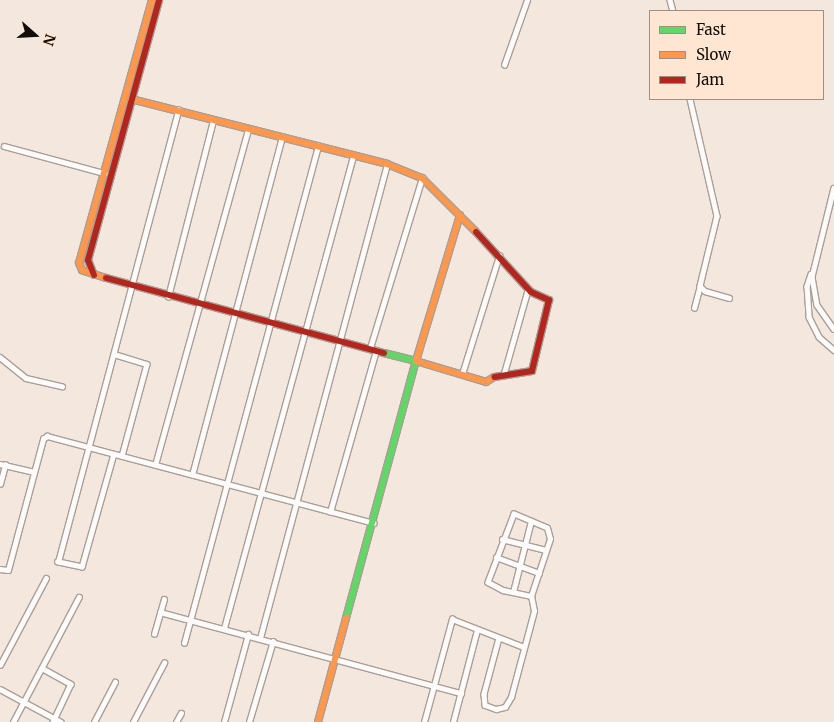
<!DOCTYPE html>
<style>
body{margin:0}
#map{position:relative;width:834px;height:722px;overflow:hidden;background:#f4e7dd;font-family:Merriweather,serif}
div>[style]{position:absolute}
.roads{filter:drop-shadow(1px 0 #a99f98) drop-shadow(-1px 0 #a99f98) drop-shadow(0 1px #a99f98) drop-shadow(0 -1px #a99f98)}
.street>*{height:4.5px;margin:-2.25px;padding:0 2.25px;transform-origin:2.25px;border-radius:2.25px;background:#fdfbfa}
.fast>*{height:6px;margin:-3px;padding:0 3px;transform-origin:3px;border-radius:3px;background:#63d668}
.slow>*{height:6px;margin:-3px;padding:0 3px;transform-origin:3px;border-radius:3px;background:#ff974d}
.jam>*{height:6px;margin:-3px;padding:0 3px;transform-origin:3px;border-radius:3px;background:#b3261e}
span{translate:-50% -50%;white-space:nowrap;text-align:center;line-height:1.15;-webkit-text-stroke:4px #fee6d3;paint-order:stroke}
.legend{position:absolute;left:649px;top:10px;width:175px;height:90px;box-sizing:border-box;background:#fee6d3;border:1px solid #a08f81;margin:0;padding:6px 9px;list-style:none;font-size:15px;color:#140d07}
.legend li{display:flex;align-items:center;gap:10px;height:25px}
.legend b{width:25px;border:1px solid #a08f81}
.north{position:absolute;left:10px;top:10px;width:50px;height:50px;-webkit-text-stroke:4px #fee6d3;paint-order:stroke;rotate:109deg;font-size:14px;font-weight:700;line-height:20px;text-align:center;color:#140d07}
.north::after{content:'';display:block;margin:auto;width:18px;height:22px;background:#140d07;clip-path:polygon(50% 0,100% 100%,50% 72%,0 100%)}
</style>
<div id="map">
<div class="roads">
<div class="street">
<i style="left:670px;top:0;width:11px;rotate:75deg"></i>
<i style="left:504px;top:65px;width:69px;rotate:-70.5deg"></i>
<i style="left:690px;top:99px;width:120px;rotate:77deg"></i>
<i style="left:717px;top:216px;width:72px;rotate:103.7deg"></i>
<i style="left:700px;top:286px;width:7px;rotate:45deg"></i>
<i style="left:705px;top:291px;width:25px;rotate:16deg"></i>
<i style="left:4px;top:146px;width:104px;rotate:15.1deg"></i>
<i style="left:834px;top:188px;width:92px;rotate:103.9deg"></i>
<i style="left:812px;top:277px;width:28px;rotate:80deg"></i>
<i style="left:817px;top:305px;width:29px;rotate:55deg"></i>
<i style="left:811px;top:274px;width:13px;rotate:108deg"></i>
<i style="left:807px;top:286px;width:31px;rotate:86deg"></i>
<i style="left:809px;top:317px;width:22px;rotate:63deg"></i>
<i style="left:819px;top:337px;width:20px;rotate:41deg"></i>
<i style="left:168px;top:297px;width:182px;rotate:-75.7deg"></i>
<i style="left:694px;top:308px;width:23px;rotate:-75deg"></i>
<i style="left:370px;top:348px;width:178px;rotate:-73deg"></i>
<i style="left:114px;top:354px;width:34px;rotate:17deg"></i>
<i style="left:147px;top:364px;width:95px;rotate:105.2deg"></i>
<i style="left:0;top:357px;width:33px;rotate:39deg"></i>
<i style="left:26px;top:378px;width:37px;rotate:13deg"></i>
<i style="left:504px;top:373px;width:87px;rotate:-74.1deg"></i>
<i style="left:462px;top:374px;width:124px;rotate:-72.6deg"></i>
<i style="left:114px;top:454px;width:117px;rotate:105.8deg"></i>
<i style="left:82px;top:567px;width:25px;rotate:-168deg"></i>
<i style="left:58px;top:562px;width:468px;rotate:-75.1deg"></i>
<i style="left:0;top:464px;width:35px;rotate:13deg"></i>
<i style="left:155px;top:465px;width:349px;rotate:-74.5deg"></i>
<i style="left:192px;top:475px;width:350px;rotate:-75.1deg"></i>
<i style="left:0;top:484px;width:20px;rotate:-75deg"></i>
<i style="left:330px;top:512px;width:168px;rotate:-74.1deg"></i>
<i style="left:502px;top:539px;width:45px;rotate:14deg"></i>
<i style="left:496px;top:557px;width:46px;rotate:20.4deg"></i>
<i style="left:0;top:569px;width:8px;rotate:7deg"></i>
<i style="left:8px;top:570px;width:136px;rotate:-75deg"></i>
<i style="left:43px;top:439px;width:5px;rotate:-37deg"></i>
<i style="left:47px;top:436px;width:338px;rotate:14.9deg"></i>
<i style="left:513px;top:592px;width:73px;rotate:-75.8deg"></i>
<i style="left:160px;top:612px;width:312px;rotate:15.1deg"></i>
<i style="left:224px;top:628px;width:490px;rotate:-74.7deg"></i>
<i style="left:154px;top:634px;width:36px;rotate:-74deg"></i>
<i style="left:260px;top:638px;width:491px;rotate:-75deg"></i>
<i style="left:499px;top:638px;width:58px;rotate:105deg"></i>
<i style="left:484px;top:694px;width:11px;rotate:85deg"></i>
<i style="left:485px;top:705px;width:12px;rotate:20deg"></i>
<i style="left:496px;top:709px;width:9px;rotate:-13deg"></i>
<i style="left:505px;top:707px;width:12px;rotate:-59deg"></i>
<i style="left:511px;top:697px;width:89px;rotate:-75deg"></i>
<i style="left:534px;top:611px;width:15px;rotate:-101deg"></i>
<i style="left:531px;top:596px;width:60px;rotate:-71.6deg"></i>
<i style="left:550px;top:539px;width:11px;rotate:-105deg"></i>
<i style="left:547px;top:528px;width:36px;rotate:-157deg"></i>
<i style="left:514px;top:514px;width:73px;rotate:110.9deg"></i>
<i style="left:488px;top:582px;width:17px;rotate:28deg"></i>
<i style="left:503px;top:590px;width:29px;rotate:12deg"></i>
<i style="left:184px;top:643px;width:515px;rotate:-74.91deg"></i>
<i style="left:0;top:665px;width:98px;rotate:-62.1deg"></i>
<i style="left:42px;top:668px;width:33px;rotate:29deg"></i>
<i style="left:71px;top:684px;width:42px;rotate:115.3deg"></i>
<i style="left:0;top:689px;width:69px;rotate:28.4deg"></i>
<i style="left:13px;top:722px;width:141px;rotate:-62.2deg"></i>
<i style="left:94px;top:722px;width:45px;rotate:-62.3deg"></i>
<i style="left:133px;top:722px;width:67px;rotate:-62.3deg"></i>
<i style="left:176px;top:722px;width:10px;rotate:-61deg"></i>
<i style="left:224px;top:722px;width:91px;rotate:-74.7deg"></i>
<i style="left:249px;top:722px;width:84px;rotate:-73.5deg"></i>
<i style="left:424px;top:722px;width:107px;rotate:-74.8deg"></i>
<i style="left:452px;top:619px;width:77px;rotate:21.3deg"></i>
<i style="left:453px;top:722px;width:95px;rotate:-75.4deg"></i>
</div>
<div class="fast">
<i style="left:346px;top:618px;width:266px;rotate:-74.8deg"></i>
<i style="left:416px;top:361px;width:33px;rotate:-166deg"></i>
</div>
<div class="slow">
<i style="left:131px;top:99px;width:264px;rotate:14.2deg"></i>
<i style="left:387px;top:164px;width:38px;rotate:22deg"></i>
<i style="left:422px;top:178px;width:76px;rotate:45deg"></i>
<i style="left:460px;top:215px;width:152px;rotate:106.8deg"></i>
<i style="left:416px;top:361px;width:73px;rotate:16.7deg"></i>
<i style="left:486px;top:382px;width:9px;rotate:-32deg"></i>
<i style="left:106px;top:278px;width:25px;rotate:-162deg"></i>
<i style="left:82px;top:270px;width:8px;rotate:-113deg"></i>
<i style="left:79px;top:263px;width:273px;rotate:-74.5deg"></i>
<i style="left:318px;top:722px;width:108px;rotate:-74.9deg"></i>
</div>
<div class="jam">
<i style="left:476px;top:232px;width:81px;rotate:47.5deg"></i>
<i style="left:531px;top:292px;width:20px;rotate:24deg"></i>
<i style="left:549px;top:300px;width:73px;rotate:103.5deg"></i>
<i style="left:532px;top:371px;width:38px;rotate:171deg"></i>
<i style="left:94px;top:275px;width:16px;rotate:-112deg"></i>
<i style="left:88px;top:260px;width:270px;rotate:-74.7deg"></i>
<i style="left:106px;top:278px;width:288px;rotate:15.1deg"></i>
</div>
</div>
<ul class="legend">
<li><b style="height:6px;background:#63d668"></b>Fast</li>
<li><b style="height:6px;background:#ff974d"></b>Slow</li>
<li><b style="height:6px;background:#b3261e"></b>Jam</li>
</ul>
<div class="north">N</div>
</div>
